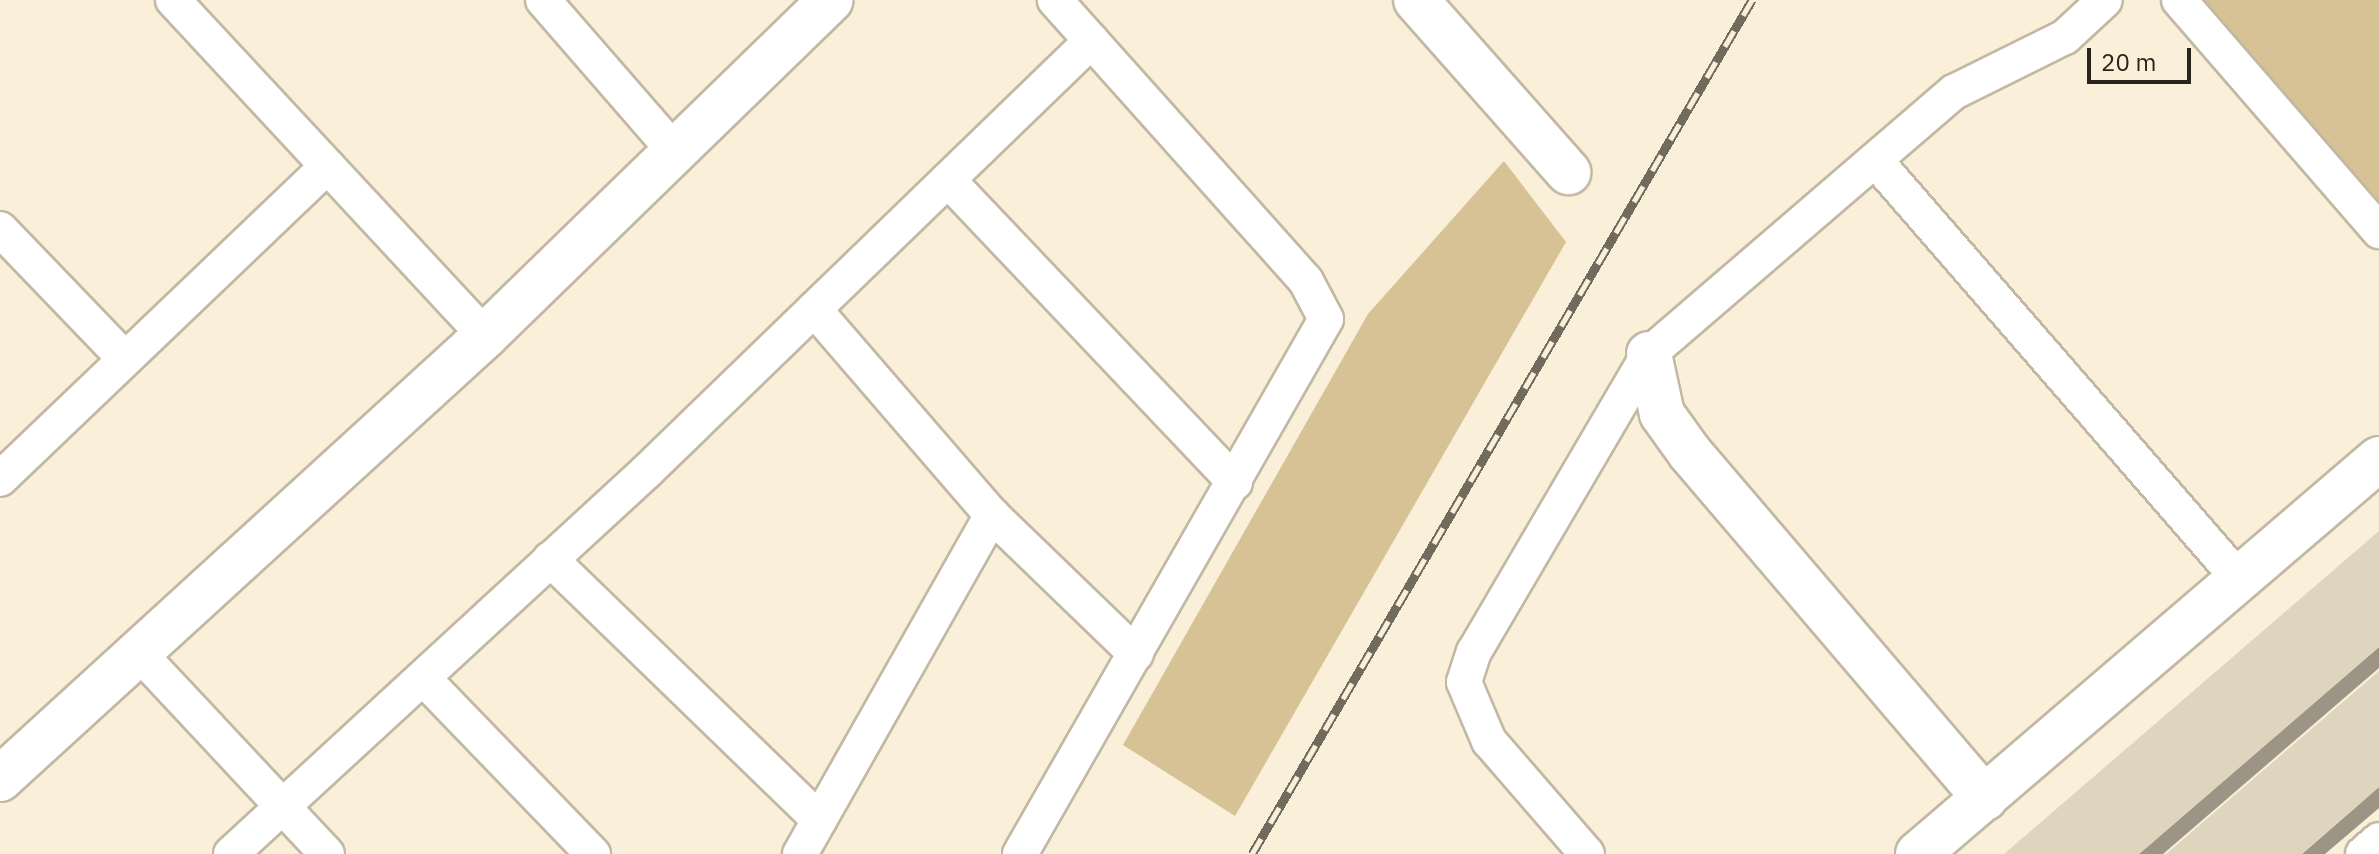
<!DOCTYPE html>
<style>
body{margin:0}
#map{position:relative;width:2379px;height:854px;overflow:hidden;background:#faefd9;font-family:"IBM Plex Sans",sans-serif}
div>[style]{position:absolute}
.green>*{inset:0;background:#d6c295}
.roads{filter:drop-shadow(2px 0 #c2b8a3) drop-shadow(-2px 0 #c2b8a3) drop-shadow(0 2px #c2b8a3) drop-shadow(0 -2px #c2b8a3)}
.minor>*{height:34px;margin:-17px;padding:0 17px;transform-origin:17px;border-radius:17px;background:#fff}
.tertiary>*{height:44px;margin:-22px;padding:0 22px;transform-origin:22px;border-radius:22px;background:#fff}
.rail>*{height:9px;margin-top:-4.5px;transform-origin:0;background:repeating-linear-gradient(90deg,#faefd9 0 18px,#716b5e 0 36px);box-sizing:border-box;border-block:2px solid #716b5e}
.shaded-wall>*{inset:0;background:#9c9586}
.building>*{inset:0;background:#dfd5bf}
span{translate:-50% -50%;white-space:nowrap;text-align:center;line-height:1.15;-webkit-text-stroke:6px #faefd9;paint-order:stroke}
.scale{position:absolute;left:2087px;top:48px;width:104px;height:36px;box-sizing:border-box;border:4px solid #29251d;border-top:0;padding-left:10px;font-size:24px;line-height:28px;white-space:nowrap;color:#29251d;-webkit-text-stroke:6px #faefd9;paint-order:stroke}
</style>
<div id="map">
<div class="green">
<i style="clip-path:polygon(2200px 0,2379px 0,2379px 201px)"></i>
<i style="clip-path:polygon(1504px 161px,1566px 242px,1235px 816px,1123px 745px,1368px 314px)"></i>
</div>
<div class="roads">
<div class="minor">
<i style="left:173px;top:0;width:459px;rotate:47.1deg"></i>
<i style="left:543px;top:0;width:201px;rotate:49deg"></i>
<i style="left:2179px;top:0;width:306px;rotate:49.1deg"></i>
<i style="left:1875px;top:160px;width:555px;rotate:49.02deg"></i>
<i style="left:948px;top:180px;width:417px;rotate:46.5deg"></i>
<i style="left:0;top:229px;width:180px;rotate:46.1deg"></i>
<i style="left:814px;top:309px;width:272px;rotate:49.2deg"></i>
<i style="left:992px;top:515px;width:200px;rotate:44deg"></i>
<i style="left:0;top:479px;width:453px;rotate:-43.7deg"></i>
<i style="left:550px;top:559px;width:375px;rotate:44.1deg"></i>
<i style="left:137px;top:651px;width:278px;rotate:46.9deg"></i>
<i style="left:423px;top:678px;width:245px;rotate:46deg"></i>
<i style="left:231px;top:854px;width:564px;rotate:-42.63deg"></i>
<i style="left:646px;top:472px;width:620px;rotate:-44.08deg"></i>
<i style="left:800px;top:854px;width:390px;rotate:-60.5deg"></i>
<i style="left:1020px;top:854px;width:616px;rotate:-60.23deg"></i>
<i style="left:1326px;top:319px;width:43px;rotate:-117.8deg"></i>
<i style="left:1306px;top:281px;width:377px;rotate:-131.8deg"></i>
<i style="left:1587px;top:854px;width:150px;rotate:-130.9deg"></i>
<i style="left:1489px;top:741px;width:64px;rotate:-113deg"></i>
<i style="left:1464px;top:682px;width:32px;rotate:-72deg"></i>
<i style="left:1474px;top:652px;width:346px;rotate:-59.6deg"></i>
<i style="left:1649px;top:354px;width:402px;rotate:-40.7deg"></i>
<i style="left:1954px;top:92px;width:124px;rotate:-26.4deg"></i>
<i style="left:2065px;top:37px;width:54px;rotate:-42.8deg"></i>
<i style="left:2363px;top:854px;width:21px;rotate:-41deg"></i>
</div>
<div class="tertiary">
<i style="left:1416px;top:0;width:230px;rotate:48.5deg"></i>
<i style="left:1649px;top:354px;width:61px;rotate:77.8deg"></i>
<i style="left:1662px;top:414px;width:48px;rotate:54.3deg"></i>
<i style="left:1690px;top:453px;width:454px;rotate:49.5deg"></i>
<i style="left:0;top:779px;width:657px;rotate:-42.41deg"></i>
<i style="left:485px;top:336px;width:482px;rotate:-44.2deg"></i>
<i style="left:1918px;top:854px;width:607px;rotate:-40.59deg"></i>
</div>
</div>
<div class="rail">
<i style="left:1252px;top:854px;width:990px;rotate:-59.65deg"></i>
</div>
<div class="shaded-wall">
<i style="clip-path:polygon(2379px 647px,2379px 668px,2163px 854px,2139px 854px)"></i>
<i style="clip-path:polygon(2379px 787px,2379px 808px,2325px 854px,2302px 854px)"></i>
</div>
<div class="building">
<i style="clip-path:polygon(2379px 531px,2379px 647px,2139px 854px,2004px 854px)"></i>
<i style="clip-path:polygon(2379px 671px,2379px 787px,2302px 854px,2166px 854px)"></i>
</div>
<div class="scale">20 m</div>
</div>
